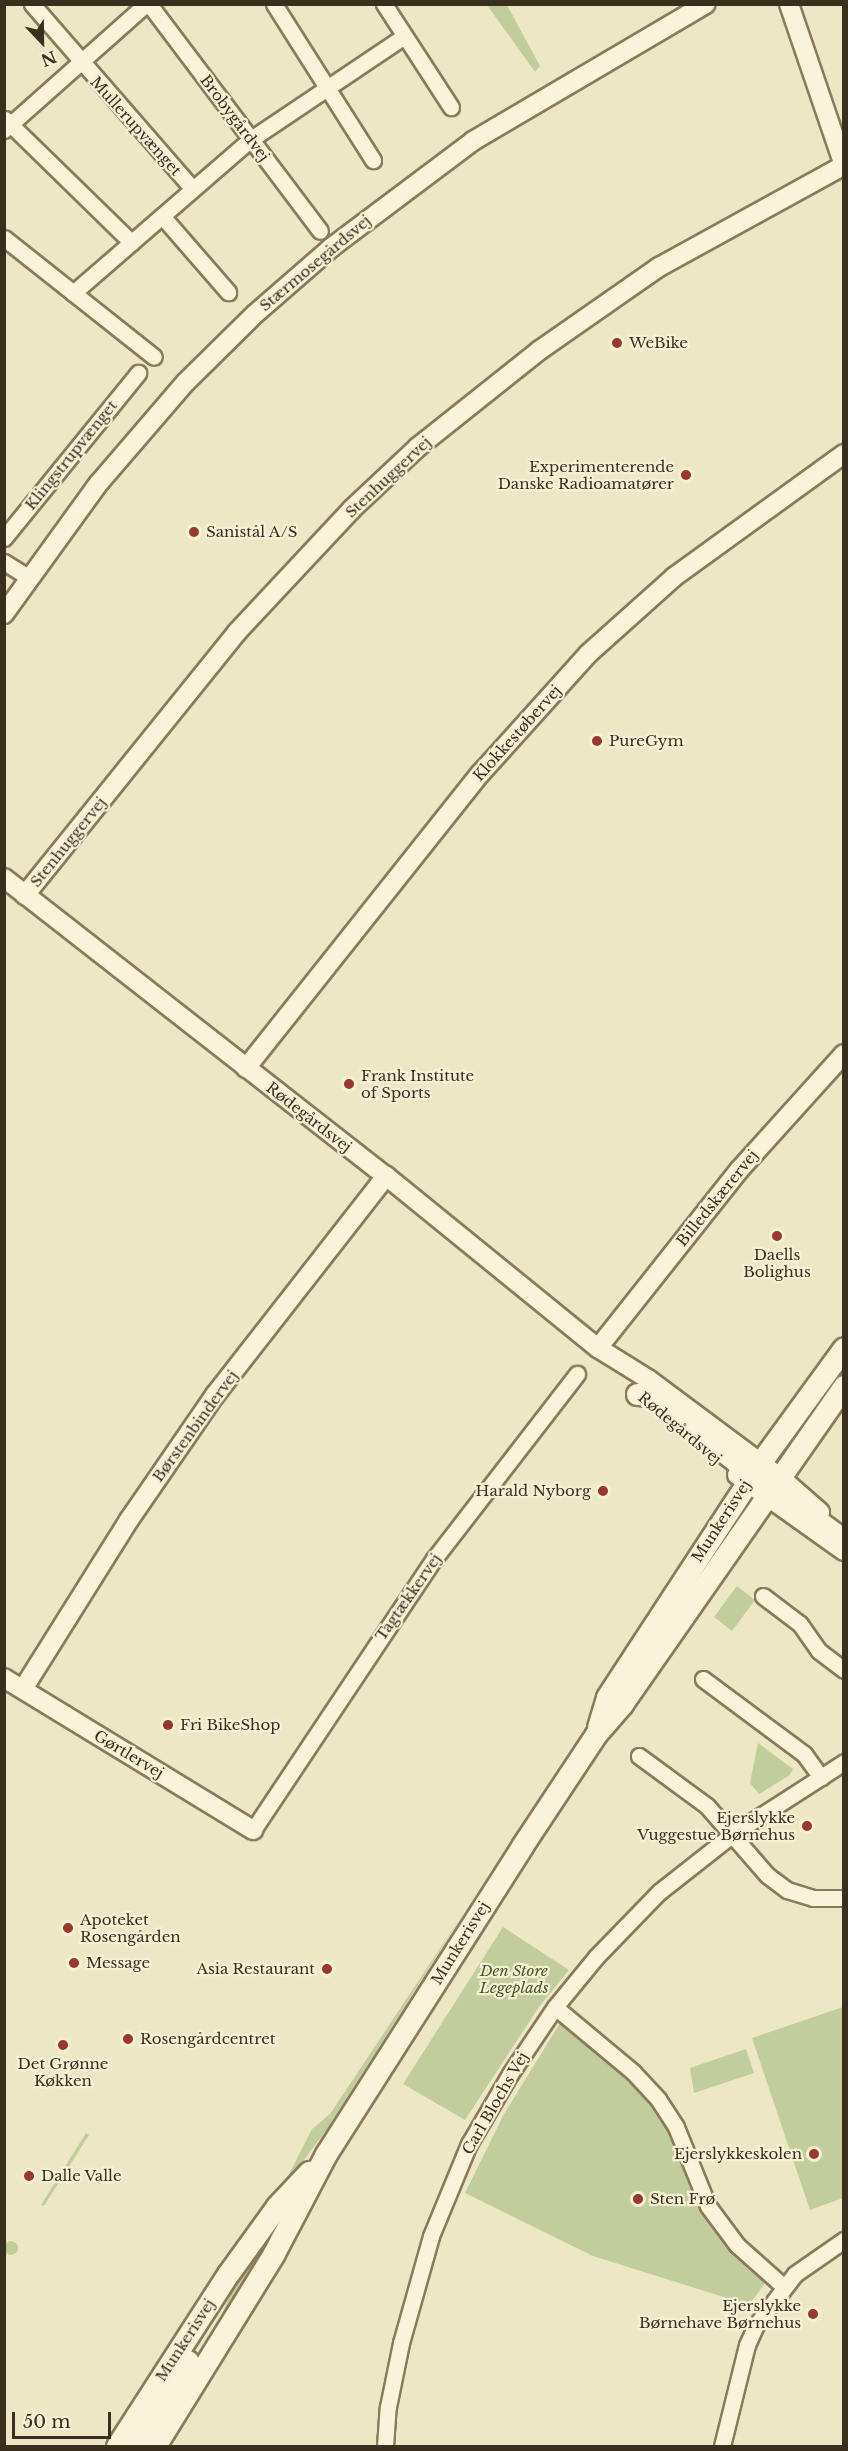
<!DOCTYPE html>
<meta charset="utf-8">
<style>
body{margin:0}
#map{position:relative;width:848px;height:2451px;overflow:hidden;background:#eee7c6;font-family:"Libre Baskerville",serif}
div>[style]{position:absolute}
.green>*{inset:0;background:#c1cd9a}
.round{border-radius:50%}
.roads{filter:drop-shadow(2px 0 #8a7a5c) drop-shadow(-2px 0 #8a7a5c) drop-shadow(0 2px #8a7a5c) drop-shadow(0 -2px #8a7a5c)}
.minor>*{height:15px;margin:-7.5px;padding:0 7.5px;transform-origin:7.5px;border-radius:7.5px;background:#f9f3da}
.tertiary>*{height:18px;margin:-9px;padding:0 9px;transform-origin:9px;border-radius:9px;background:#f9f3da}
.secondary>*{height:21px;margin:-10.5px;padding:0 10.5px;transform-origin:10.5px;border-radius:10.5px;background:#f9f3da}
.dots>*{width:16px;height:16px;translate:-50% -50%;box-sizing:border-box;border:3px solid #f6f0d6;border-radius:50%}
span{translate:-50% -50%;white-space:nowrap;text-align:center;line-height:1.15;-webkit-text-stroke:4.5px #f6f0d6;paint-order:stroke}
.street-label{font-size:15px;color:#3a2f1f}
.poi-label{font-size:15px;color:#3a2f1f}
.left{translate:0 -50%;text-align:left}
.right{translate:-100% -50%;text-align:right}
.park-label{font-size:15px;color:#455626;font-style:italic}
.frame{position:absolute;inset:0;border:6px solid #3a2f1f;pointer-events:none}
.north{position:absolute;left:12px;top:12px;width:60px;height:60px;-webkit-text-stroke:4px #f6f0d6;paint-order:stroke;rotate:158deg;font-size:16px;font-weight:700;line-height:24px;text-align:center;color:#3a2f1f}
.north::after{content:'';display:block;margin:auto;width:21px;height:27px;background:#3a2f1f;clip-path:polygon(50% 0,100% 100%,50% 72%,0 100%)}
.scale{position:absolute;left:12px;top:2412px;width:99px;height:27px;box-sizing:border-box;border:3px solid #3a2f1f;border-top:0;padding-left:8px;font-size:18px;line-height:21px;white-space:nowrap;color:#3a2f1f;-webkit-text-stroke:4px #f6f0d6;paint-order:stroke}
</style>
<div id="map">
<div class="green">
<i style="clip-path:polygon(487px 5px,507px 5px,540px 66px,535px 72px)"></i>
<i style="clip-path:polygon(737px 1586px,755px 1600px,732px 1631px,714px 1617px)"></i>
<i style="clip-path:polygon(758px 1743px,793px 1769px,790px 1775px,759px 1794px,750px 1783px)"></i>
<i style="clip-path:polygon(463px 1914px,327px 2129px,280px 2192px,312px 2129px,330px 2114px)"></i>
<i style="clip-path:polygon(503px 1927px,569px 1970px,539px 2007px,465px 2120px,403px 2084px)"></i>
<i style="clip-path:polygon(843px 2007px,843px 2198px,810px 2210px,752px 2038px)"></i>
<i style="clip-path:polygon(560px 2023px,633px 2081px,652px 2103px,671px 2135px,703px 2215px,728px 2247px,766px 2282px,749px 2305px,593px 2256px,465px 2193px,504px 2114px)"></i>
<i style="clip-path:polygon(746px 2049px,754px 2073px,694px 2093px,690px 2068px)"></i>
<i style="clip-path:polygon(86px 2133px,89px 2135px,44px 2206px,41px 2205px)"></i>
<i style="clip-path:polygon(297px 2196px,216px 2331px,237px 2276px)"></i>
<i class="round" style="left:4px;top:2241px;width:14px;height:14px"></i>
</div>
<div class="roads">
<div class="minor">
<i style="left:32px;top:4px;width:245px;rotate:49deg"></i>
<i style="left:149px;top:4px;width:284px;rotate:53deg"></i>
<i style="left:274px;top:4px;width:185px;rotate:57.6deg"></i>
<i style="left:384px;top:4px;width:123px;rotate:57deg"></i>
<i style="left:5px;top:119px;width:177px;rotate:44.3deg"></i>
<i style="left:4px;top:130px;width:190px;rotate:-41.6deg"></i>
<i style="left:162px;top:216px;width:101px;rotate:49deg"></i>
<i style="left:4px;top:238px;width:191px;rotate:38.4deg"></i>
<i style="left:73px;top:293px;width:235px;rotate:-40.9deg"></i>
<i style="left:251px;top:139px;width:184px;rotate:-33.9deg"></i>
<i style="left:4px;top:538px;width:213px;rotate:-50.9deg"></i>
<i style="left:4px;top:562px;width:28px;rotate:32deg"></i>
<i style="left:763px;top:1596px;width:46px;rotate:37.1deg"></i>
<i style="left:800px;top:1624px;width:33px;rotate:55deg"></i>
<i style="left:819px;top:1651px;width:31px;rotate:37deg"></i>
<i style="left:703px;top:1679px;width:126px;rotate:36.6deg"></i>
<i style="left:804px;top:1754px;width:29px;rotate:54deg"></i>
<i style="left:639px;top:1756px;width:84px;rotate:36.3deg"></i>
<i style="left:707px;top:1806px;width:91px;rotate:49deg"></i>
<i style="left:767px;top:1875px;width:25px;rotate:37deg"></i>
<i style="left:787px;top:1890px;width:27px;rotate:17deg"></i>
<i style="left:813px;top:1898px;width:31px"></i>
<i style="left:253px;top:1830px;width:326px;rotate:-56.3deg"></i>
<i style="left:434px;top:1559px;width:234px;rotate:-52.3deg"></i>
<i style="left:555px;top:2007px;width:102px;rotate:39.8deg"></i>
<i style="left:633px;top:2072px;width:37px;rotate:47deg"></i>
<i style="left:658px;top:2099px;width:33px;rotate:57deg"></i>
<i style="left:676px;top:2127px;width:85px;rotate:67.9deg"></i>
<i style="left:708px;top:2206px;width:49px;rotate:53.4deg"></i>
<i style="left:737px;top:2245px;width:62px;rotate:41.7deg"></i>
<i style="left:385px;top:2446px;width:39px;rotate:-86deg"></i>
<i style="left:388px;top:2407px;width:65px;rotate:-78.5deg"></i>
<i style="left:401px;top:2343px;width:111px;rotate:-74.3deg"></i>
<i style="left:431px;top:2236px;width:100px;rotate:-67.6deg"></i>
<i style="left:469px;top:2144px;width:81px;rotate:-59.6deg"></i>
<i style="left:510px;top:2074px;width:81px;rotate:-56.1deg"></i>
<i style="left:555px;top:2007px;width:65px;rotate:-50.6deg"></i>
<i style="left:596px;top:1957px;width:91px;rotate:-45.9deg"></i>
<i style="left:659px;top:1892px;width:95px;rotate:-38.2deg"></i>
<i style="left:734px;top:1833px;width:131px;rotate:-32.8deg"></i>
<i style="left:722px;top:2446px;width:104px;rotate:-76.1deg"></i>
<i style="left:747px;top:2345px;width:22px;rotate:-66deg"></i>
<i style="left:756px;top:2325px;width:64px;rotate:-52.6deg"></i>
<i style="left:795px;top:2274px;width:60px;rotate:-34.8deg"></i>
</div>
<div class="tertiary">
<i style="left:789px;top:4px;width:171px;rotate:71.2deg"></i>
<i style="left:4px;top:614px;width:162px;rotate:-54.1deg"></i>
<i style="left:99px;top:483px;width:133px;rotate:-49.3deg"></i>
<i style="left:186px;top:382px;width:97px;rotate:-44.6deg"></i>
<i style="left:255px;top:314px;width:102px;rotate:-41deg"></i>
<i style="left:332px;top:247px;width:176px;rotate:-36.9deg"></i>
<i style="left:473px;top:141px;width:270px;rotate:-30.5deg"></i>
<i style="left:4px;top:878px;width:484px;rotate:38deg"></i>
<i style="left:386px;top:1176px;width:273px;rotate:39.1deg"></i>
<i style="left:598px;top:1348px;width:59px;rotate:31.8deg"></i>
<i style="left:648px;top:1379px;width:166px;rotate:36.7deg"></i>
<i style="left:781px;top:1478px;width:52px;rotate:41.1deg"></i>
<i style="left:25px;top:895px;width:338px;rotate:-51.1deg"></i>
<i style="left:237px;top:632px;width:168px;rotate:-46.9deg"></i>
<i style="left:352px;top:509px;width:91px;rotate:-43.2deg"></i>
<i style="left:418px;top:447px;width:156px;rotate:-38.5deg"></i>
<i style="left:540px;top:350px;width:145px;rotate:-34.9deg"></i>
<i style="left:659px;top:267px;width:210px;rotate:-28.8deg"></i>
<i style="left:246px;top:1068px;width:376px;rotate:-51.5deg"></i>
<i style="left:480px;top:774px;width:161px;rotate:-48deg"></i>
<i style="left:588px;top:654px;width:115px;rotate:-41.8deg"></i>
<i style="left:674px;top:577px;width:210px;rotate:-35.9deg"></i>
<i style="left:598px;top:1348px;width:228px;rotate:-51.6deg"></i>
<i style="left:740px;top:1169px;width:155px;rotate:-47.9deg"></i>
<i style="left:737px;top:1475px;width:131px;rotate:35.4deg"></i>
<i style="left:4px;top:1678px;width:292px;rotate:31.4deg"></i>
<i style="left:23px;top:1689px;width:199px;rotate:-57.9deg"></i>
<i style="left:129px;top:1520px;width:152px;rotate:-55.5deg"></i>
<i style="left:215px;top:1395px;width:278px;rotate:-52deg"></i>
</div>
<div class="secondary">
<i style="left:637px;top:1394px;width:15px;rotate:4deg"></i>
<i style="left:652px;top:1395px;width:127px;rotate:38.3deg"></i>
<i style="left:752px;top:1474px;width:13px;rotate:18deg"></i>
<i style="left:764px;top:1482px;width:99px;rotate:35.9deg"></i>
<i style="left:598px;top:1727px;width:31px;rotate:-73deg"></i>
<i style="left:607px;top:1697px;width:280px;rotate:-56.8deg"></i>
<i style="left:760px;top:1463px;width:142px;rotate:-53.9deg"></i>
<i style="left:117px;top:2446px;width:205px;rotate:-57.2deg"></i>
<i style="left:228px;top:2274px;width:84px;rotate:-54.2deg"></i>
<i style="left:277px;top:2206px;width:47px;rotate:-46.7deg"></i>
<i style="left:137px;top:2446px;width:99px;rotate:-59deg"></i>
<i style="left:155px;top:2446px;width:227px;rotate:-58.3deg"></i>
<i style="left:274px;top:2253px;width:112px;rotate:-62.3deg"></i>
<i style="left:326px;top:2154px;width:365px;rotate:-57.5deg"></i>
<i style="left:522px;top:1846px;width:134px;rotate:-56.5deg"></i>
<i style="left:596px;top:1734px;width:40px;rotate:-49deg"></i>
<i style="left:622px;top:1704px;width:388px;rotate:-55.1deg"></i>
</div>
</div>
<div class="dots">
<i style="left:617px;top:343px;background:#99382c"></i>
<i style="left:686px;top:475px;background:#99382c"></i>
<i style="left:194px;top:532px;background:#99382c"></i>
<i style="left:597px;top:741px;background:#99382c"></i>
<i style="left:349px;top:1084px;background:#99382c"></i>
<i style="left:777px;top:1236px;background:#99382c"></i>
<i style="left:603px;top:1491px;background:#99382c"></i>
<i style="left:168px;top:1725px;background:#99382c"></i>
<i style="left:807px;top:1826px;background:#99382c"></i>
<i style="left:68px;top:1928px;background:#99382c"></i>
<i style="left:74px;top:1963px;background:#99382c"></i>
<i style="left:327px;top:1969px;background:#99382c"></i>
<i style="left:128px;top:2039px;background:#99382c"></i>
<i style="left:63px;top:2045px;background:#99382c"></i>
<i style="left:814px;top:2154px;background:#99382c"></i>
<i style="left:29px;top:2176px;background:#99382c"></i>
<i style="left:638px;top:2199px;background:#99382c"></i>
<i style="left:813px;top:2314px;background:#99382c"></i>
</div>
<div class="street-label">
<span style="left:235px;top:118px;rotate:53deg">Brobygårdvej</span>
<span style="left:136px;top:126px;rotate:48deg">Mullerupvænget</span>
<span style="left:315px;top:263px;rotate:-40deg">Stærmosegårdsvej</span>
<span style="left:71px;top:455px;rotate:-51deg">Klingstrupvænget</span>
<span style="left:388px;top:477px;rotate:-43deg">Stenhuggervej</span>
<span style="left:517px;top:733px;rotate:-48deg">Klokkestøbervej</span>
<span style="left:68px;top:842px;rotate:-51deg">Stenhuggervej</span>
<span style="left:309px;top:1117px;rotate:38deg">Rødegårdsvej</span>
<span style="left:717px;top:1198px;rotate:-51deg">Billedskærervej</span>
<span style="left:195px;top:1426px;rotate:-54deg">Børstenbindervej</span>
<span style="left:680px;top:1428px;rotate:40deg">Rødegårdsvej</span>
<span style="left:721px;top:1521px;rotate:-57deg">Munkerisvej</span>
<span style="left:408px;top:1597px;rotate:-55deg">Tagtækkervej</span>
<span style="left:129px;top:1754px;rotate:31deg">Gørtlervej</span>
<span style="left:460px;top:1943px;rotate:-58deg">Munkerisvej</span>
<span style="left:495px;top:2103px;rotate:-60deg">Carl Blochs Vej</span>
<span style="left:185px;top:2340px;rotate:-57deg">Munkerisvej</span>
</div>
<div class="poi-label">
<span class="left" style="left:629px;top:343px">WeBike</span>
<span class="right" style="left:674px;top:475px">Experimenterende<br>Danske Radioamatører</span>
<span class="left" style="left:206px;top:532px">Sanistål A/S</span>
<span class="left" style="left:609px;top:741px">PureGym</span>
<span class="left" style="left:361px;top:1084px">Frank Institute<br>of Sports</span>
<span style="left:777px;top:1263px">Daells<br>Bolighus</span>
<span class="right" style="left:591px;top:1491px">Harald Nyborg</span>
<span class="left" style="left:180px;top:1725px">Fri BikeShop</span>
<span class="right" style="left:795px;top:1826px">Ejerslykke<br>Vuggestue Børnehus</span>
<span class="left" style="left:80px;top:1928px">Apoteket<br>Rosengården</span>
<span class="left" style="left:86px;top:1963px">Message</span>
<span class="right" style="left:315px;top:1969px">Asia Restaurant</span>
<span class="left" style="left:140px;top:2039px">Rosengårdcentret</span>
<span style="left:63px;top:2072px">Det Grønne<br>Køkken</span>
<span class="right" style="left:802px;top:2154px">Ejerslykkeskolen</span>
<span class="left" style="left:41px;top:2176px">Dalle Valle</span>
<span class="left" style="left:650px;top:2199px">Sten Frø</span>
<span class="right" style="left:801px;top:2314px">Ejerslykke<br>Børnehave Børnehus</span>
</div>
<div class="park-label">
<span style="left:514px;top:1979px">Den Store<br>Legeplads</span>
</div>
<div class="frame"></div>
<div class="north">N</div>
<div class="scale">50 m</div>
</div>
